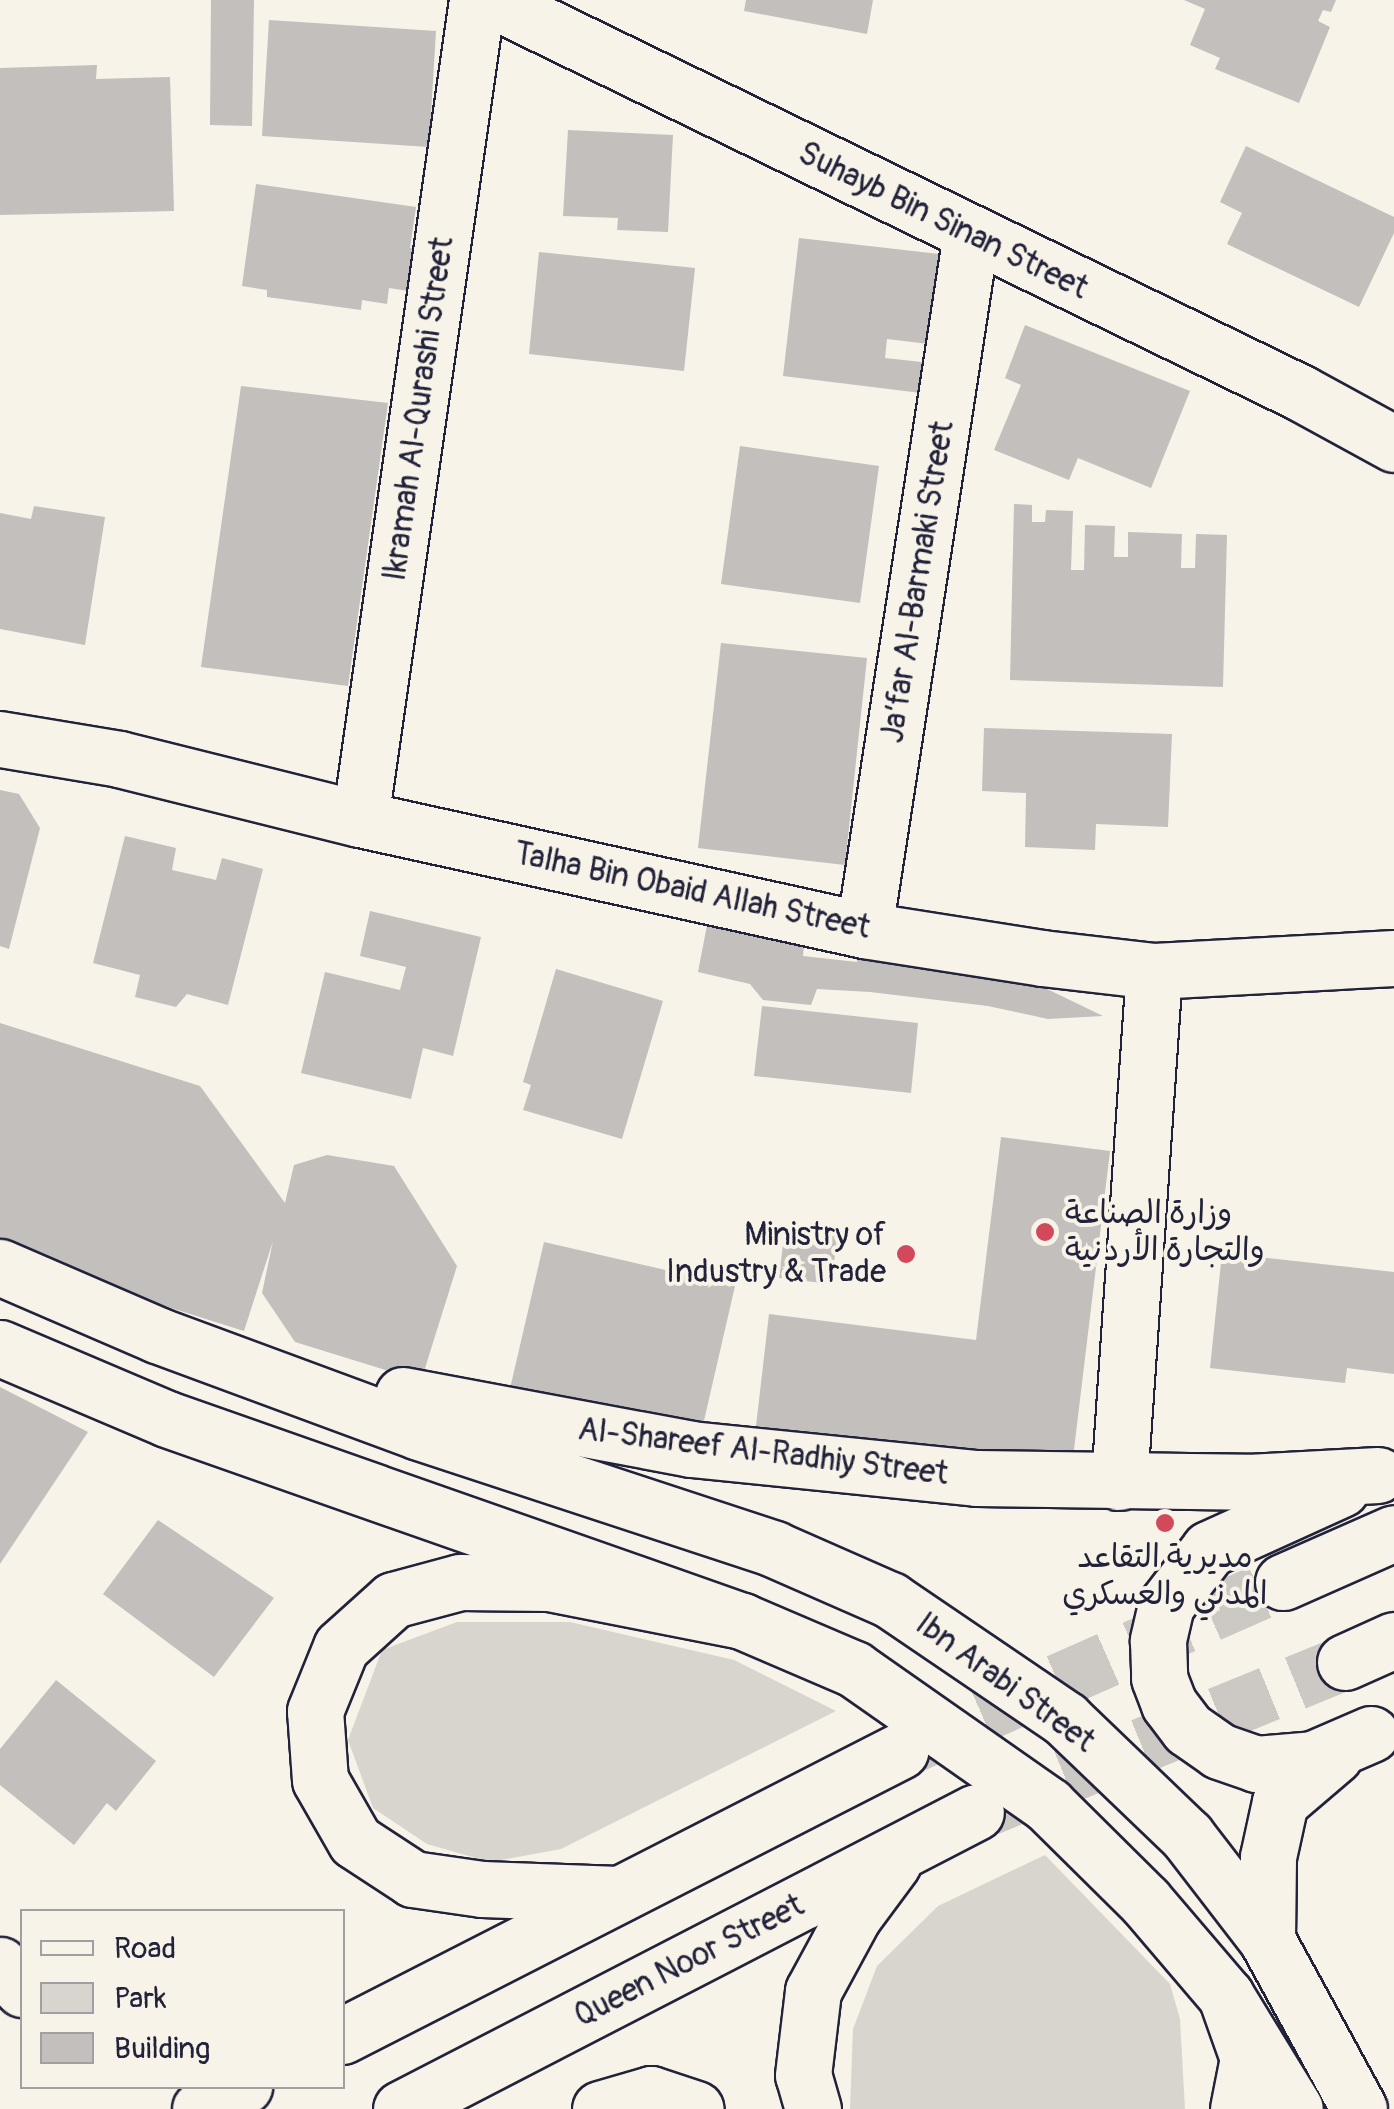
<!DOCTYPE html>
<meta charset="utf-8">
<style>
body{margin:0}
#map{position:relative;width:1394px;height:2109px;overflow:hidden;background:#f7f3e8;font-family:Pangolin,"Playpen Sans Arabic",sans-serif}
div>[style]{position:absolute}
.green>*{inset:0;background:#d8d5cf}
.building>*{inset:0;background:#c2bfbd}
.trunk-tunnel>*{height:55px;margin-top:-27.5px;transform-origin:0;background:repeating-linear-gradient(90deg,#ccc9c5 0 55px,transparent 0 83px)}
.roads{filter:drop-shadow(2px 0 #22223b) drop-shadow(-2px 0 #22223b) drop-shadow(0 2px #22223b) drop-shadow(0 -2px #22223b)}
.minor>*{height:55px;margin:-27.5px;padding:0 27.5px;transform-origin:27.5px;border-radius:27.5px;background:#f7f3e8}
.tertiary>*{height:55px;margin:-27.5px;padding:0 27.5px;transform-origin:27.5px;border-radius:27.5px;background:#f7f3e8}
.trunk>*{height:55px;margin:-27.5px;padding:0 27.5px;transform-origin:27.5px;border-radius:27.5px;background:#f7f3e8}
.dots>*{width:28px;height:28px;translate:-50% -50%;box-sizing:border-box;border:5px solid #f7f3e8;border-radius:50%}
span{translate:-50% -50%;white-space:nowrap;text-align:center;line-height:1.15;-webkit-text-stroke:8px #f7f3e8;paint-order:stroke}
.street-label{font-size:32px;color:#22223b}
.poi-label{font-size:32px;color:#22223b}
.left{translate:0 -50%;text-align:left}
.right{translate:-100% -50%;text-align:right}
.legend{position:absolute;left:20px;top:1909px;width:325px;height:180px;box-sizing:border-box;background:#f7f3e8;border:2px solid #a29fa3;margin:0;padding:12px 18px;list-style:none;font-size:30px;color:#22223b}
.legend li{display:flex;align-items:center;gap:20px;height:50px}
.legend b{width:50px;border:2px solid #a29fa3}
</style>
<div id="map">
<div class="green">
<i style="clip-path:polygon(457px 1622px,570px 1622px,734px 1660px,836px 1711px,561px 1849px,490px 1862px,427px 1844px,373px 1808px,348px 1740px,382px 1650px)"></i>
<i style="clip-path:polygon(1045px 1855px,1170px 1984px,1180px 2019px,1185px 2109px,850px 2109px,853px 2029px,877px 1966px,938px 1906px)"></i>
</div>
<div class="building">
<i style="clip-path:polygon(211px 0,254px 0,252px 126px,210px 125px)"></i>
<i style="clip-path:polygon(746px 0,873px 0,867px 34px,744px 11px)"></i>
<i style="clip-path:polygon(1184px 0,1336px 0,1331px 12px,1323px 10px,1318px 21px,1330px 27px,1299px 103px,1215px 69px,1220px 58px,1190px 45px,1205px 9px)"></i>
<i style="clip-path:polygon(269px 20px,436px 31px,429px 147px,262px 136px)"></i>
<i style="clip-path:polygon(97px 65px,96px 79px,170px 77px,174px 211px,0 215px,0 68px)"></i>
<i style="clip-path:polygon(568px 130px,673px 135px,668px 232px,617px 230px,618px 218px,563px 216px)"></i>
<i style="clip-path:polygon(1246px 146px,1394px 217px,1394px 233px,1359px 307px,1227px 244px,1242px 213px,1220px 202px)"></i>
<i style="clip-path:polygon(256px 184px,416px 207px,410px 248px,421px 249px,415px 292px,389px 288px,387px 304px,362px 300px,361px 310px,267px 297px,267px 290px,242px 286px)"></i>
<i style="clip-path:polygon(799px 238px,948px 255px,937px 345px,887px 339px,885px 358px,940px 364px,937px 395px,783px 376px)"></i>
<i style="clip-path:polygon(539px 252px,695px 268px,684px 371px,529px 354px)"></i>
<i style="clip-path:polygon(1025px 325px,1190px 391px,1151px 488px,1078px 458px,1069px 480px,994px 450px,1021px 385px,1005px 378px)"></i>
<i style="clip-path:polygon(241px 386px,388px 403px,348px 686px,201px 667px)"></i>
<i style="clip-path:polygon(740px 446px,879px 466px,860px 603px,721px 584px)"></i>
<i style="clip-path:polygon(1014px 504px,1032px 505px,1032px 522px,1045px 522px,1046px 510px,1073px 511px,1071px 570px,1084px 570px,1085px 525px,1115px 526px,1114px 557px,1128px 557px,1128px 532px,1182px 534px,1181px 568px,1195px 568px,1196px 534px,1227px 535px,1223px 687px,1010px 680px)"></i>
<i style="clip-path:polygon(34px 506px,105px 517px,85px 645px,0 629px,0 513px,31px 519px)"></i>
<i style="clip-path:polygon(721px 643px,867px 658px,845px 865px,698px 848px)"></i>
<i style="clip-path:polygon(984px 728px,1172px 734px,1168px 827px,1096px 824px,1095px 850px,1025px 847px,1026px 793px,982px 791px)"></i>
<i style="clip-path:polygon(0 790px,19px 794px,40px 828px,9px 949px,0 946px)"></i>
<i style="clip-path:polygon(125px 836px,176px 848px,172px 870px,216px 880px,222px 858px,263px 869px,228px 1005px,187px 994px,176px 1007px,135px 997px,140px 975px,93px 963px)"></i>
<i style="clip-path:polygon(370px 911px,481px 937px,453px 1056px,423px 1048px,411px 1099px,301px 1073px,325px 972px,400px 990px,406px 967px,360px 956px)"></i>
<i style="clip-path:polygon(708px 920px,805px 933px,803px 956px,857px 962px,858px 950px,991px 962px,1103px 1016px,1048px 1019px,988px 1006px,870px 992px,817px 989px,811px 1005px,763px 1000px,750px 984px,698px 972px)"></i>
<i style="clip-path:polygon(556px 969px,663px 1001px,622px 1139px,523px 1110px,531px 1085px,523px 1082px)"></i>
<i style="clip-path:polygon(762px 1006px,918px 1023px,911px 1093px,754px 1076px)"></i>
<i style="clip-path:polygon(0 1023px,200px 1086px,285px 1203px,294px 1165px,327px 1155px,394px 1166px,457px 1266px,421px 1381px,295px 1342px,262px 1293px,273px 1241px,244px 1331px,0 1254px)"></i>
<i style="clip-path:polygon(1001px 1137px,1110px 1151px,1072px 1466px,756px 1426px,769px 1314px,976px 1340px)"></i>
<i style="clip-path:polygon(785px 1227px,838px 1233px,831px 1284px,779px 1278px)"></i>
<i style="clip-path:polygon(544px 1242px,735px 1286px,700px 1438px,509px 1393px)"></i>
<i style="clip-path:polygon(1222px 1253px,1394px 1272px,1394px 1374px,1347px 1368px,1345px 1383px,1210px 1368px)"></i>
<i style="clip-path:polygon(0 1387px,88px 1432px,0 1564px)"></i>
<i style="clip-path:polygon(158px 1520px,274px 1598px,214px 1677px,103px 1594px)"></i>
<i style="clip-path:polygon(56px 1680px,156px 1761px,116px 1811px,107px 1803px,74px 1845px,0 1785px,0 1749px)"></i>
</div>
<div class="trunk-tunnel">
<i style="left:906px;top:1748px;width:412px;rotate:-23.8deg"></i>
<i style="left:988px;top:1808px;width:386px;rotate:-22.2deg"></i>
</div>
<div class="roads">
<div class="minor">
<i style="left:492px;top:0;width:899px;rotate:25.91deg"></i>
<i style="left:1301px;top:393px;width:106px;rotate:28.7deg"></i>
<i style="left:0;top:739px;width:121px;rotate:9.5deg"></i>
<i style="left:119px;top:759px;width:248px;rotate:14deg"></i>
<i style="left:360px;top:819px;width:516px;rotate:12.42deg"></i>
<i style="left:864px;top:930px;width:180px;rotate:8.9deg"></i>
<i style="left:1042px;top:958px;width:113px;rotate:6.6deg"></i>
<i style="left:1154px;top:971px;width:240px;rotate:-3.1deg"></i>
<i style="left:360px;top:819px;width:827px;rotate:-81.87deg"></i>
<i style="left:864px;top:930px;width:704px;rotate:-81.26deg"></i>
<i style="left:1119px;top:1482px;width:512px;rotate:-86.08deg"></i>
<i style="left:0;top:1965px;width:33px;rotate:47deg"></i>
<i style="left:600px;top:2109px;width:53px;rotate:-16.4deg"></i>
<i style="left:651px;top:2094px;width:47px;rotate:18.4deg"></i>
</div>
<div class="tertiary">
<i style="left:0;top:1267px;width:171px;rotate:23.4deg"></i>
<i style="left:157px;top:1335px;width:279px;rotate:20.3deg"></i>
<i style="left:419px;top:1432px;width:374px;rotate:18.2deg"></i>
<i style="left:774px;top:1549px;width:127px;rotate:23.7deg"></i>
<i style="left:890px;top:1600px;width:212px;rotate:34.2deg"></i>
<i style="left:1065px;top:1719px;width:169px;rotate:43.8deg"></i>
<i style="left:1187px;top:1836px;width:131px;rotate:52.4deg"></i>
<i style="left:1267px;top:1940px;width:192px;rotate:61.4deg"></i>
<i style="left:0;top:1348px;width:181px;rotate:23deg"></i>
<i style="left:167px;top:1419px;width:609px;rotate:19.36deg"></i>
<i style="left:742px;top:1621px;width:122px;rotate:23.2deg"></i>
<i style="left:854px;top:1669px;width:237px;rotate:35deg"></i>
<i style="left:1048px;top:1805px;width:136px;rotate:44.7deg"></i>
<i style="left:1145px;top:1901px;width:125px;rotate:49.5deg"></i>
<i style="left:1226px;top:1996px;width:132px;rotate:58.6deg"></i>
<i style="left:403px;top:1395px;width:293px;rotate:10.6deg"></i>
<i style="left:691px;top:1449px;width:287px;rotate:5.8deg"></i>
<i style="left:977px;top:1478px;width:271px;rotate:0.8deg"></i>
<i style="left:1248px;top:1482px;width:130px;rotate:-3.1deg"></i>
<i style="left:1341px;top:1489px;width:145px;rotate:155.6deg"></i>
<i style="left:1209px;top:1549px;width:71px;rotate:127.5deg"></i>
<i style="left:1166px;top:1605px;width:37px;rotate:103deg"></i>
<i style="left:1158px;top:1641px;width:37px;rotate:88deg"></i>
<i style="left:1159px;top:1678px;width:28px;rotate:69deg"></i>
<i style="left:1169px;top:1704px;width:31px;rotate:53deg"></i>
<i style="left:1188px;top:1729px;width:38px;rotate:35deg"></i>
<i style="left:1219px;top:1751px;width:39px;rotate:19deg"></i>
<i style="left:1256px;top:1764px;width:57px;rotate:-5deg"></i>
<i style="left:1313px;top:1759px;width:63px;rotate:-23.3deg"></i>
<i style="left:1267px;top:1940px;width:83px;rotate:-89.3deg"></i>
<i style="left:1268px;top:1857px;width:56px;rotate:-77.7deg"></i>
<i style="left:1280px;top:1802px;width:72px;rotate:-40.5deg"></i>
</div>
<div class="trunk">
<i style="left:1283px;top:1582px;width:121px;rotate:-23.8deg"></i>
<i style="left:1345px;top:1662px;width:54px;rotate:-24.2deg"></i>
<i style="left:619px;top:1894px;width:137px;rotate:-177.9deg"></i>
<i style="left:482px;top:1889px;width:70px;rotate:-171.8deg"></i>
<i style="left:413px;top:1879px;width:69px;rotate:-146.8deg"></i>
<i style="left:355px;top:1841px;width:70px;rotate:-119.8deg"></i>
<i style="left:320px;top:1780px;width:69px;rotate:-94.1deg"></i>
<i style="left:315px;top:1711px;width:69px;rotate:-67.9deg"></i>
<i style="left:341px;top:1647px;width:70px;rotate:-42.1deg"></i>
<i style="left:393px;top:1600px;width:69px;rotate:-15deg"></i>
<i style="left:460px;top:1582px;width:89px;rotate:0.6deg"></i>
<i style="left:549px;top:1583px;width:197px;rotate:11.1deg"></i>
<i style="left:1226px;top:1996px;width:66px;rotate:70.5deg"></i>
<i style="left:1248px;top:2058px;width:52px;rotate:101.1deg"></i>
<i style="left:342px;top:2036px;width:627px;rotate:-27.06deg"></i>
<i style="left:200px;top:2109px;width:50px;rotate:-27.6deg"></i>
<i style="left:401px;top:2109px;width:647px;rotate:-27.32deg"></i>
<i style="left:813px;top:2109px;width:35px;rotate:-106deg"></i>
<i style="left:803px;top:2075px;width:85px;rotate:-83.2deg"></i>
<i style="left:813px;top:1991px;width:84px;rotate:-61.6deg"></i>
<i style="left:853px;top:1917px;width:67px;rotate:-53.5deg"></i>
</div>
</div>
<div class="dots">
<i style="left:1045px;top:1232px;background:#d1495b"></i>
<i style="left:906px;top:1254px;background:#d1495b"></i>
<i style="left:1165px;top:1523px;background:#d1495b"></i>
</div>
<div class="street-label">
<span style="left:943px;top:221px;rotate:26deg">Suhayb Bin Sinan Street</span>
<span style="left:419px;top:409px;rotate:-82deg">Ikramah Al-Qurashi Street</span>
<span style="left:918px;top:582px;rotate:-81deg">Ja’far Al-Barmaki Street</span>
<span style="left:692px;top:891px;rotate:12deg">Talha Bin Obaid Allah Street</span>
<span style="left:763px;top:1452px;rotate:7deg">Al-Shareef Al-Radhiy Street</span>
<span style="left:1005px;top:1683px;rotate:36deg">Ibn Arabi Street</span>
<span style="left:689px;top:1961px;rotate:-27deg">Queen Noor Street</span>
</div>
<div class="poi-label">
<span class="left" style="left:1065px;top:1232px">وزارة الصناعة<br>والتجارة الأردنية</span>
<span class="right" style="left:886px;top:1254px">Ministry of<br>Industry &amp; Trade</span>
<span style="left:1165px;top:1576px">مديرية التقاعد<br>المدني والعسكري</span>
</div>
<ul class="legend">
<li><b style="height:12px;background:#f7f3e8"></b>Road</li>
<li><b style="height:28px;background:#d8d5cf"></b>Park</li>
<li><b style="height:28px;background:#c2bfbd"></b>Building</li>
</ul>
</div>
